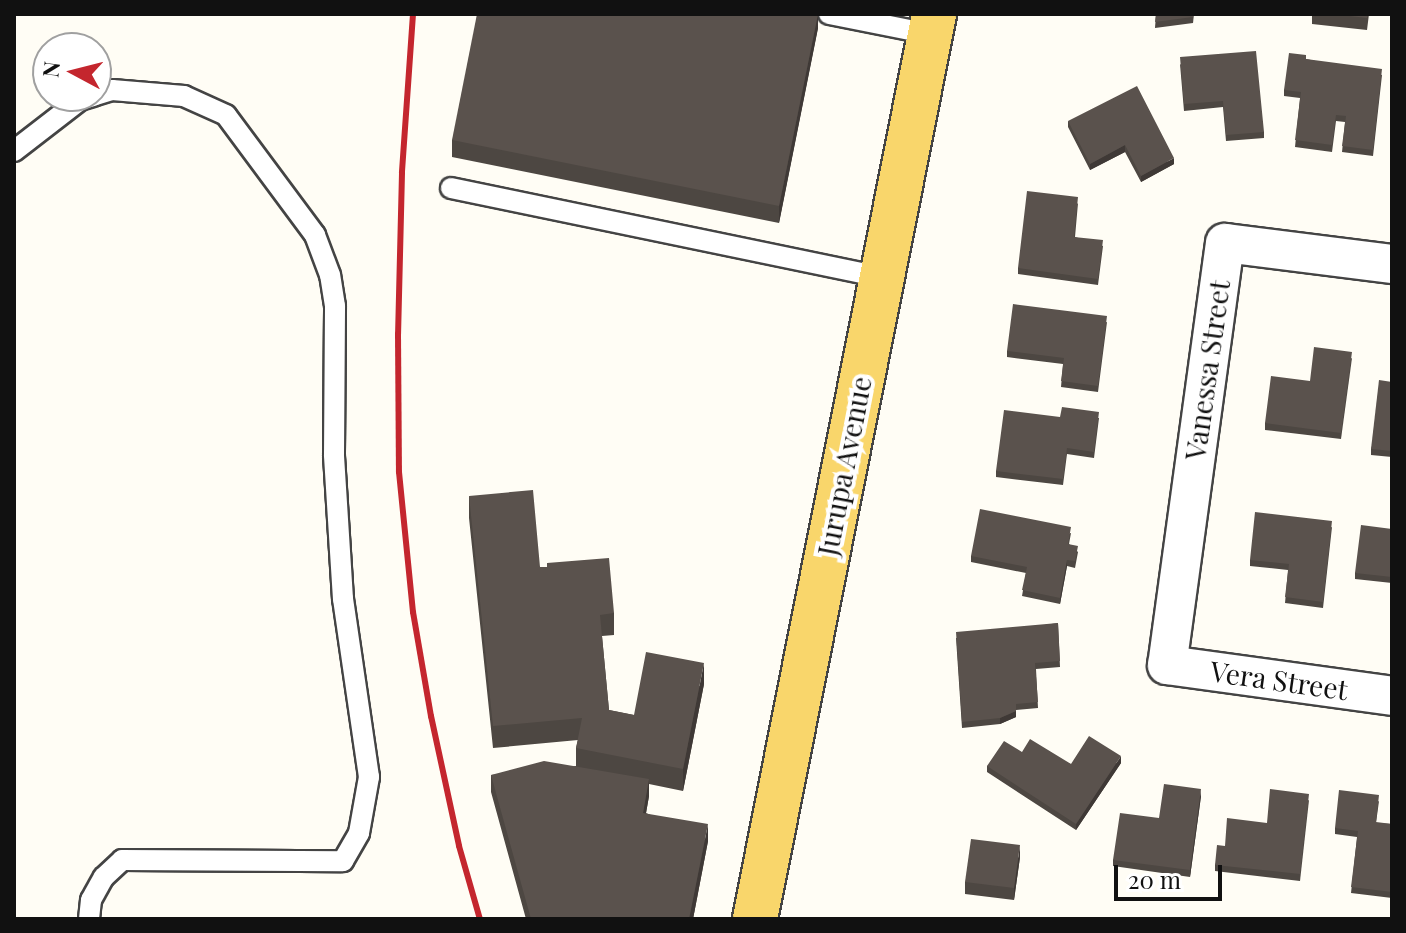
<!DOCTYPE html>
<style>
body{margin:0}
#map{position:relative;width:1406px;height:933px;overflow:hidden;background:#fffdf5;font-family:"Playfair Display",serif}
div>[style]{position:absolute}
.roads{filter:drop-shadow(2px 0 #444) drop-shadow(-2px 0 #444) drop-shadow(0 2px #444) drop-shadow(0 -2px #444)}
.lane>*{height:20px;margin:-10px;padding:0 10px;transform-origin:10px;border-radius:10px;background:#fff}
.street>*{height:38px;margin:-19px;padding:0 19px;transform-origin:19px;border-radius:19px;background:#fff}
.primary>*{height:44px;margin:-22px;padding:0 22px;transform-origin:22px;border-radius:22px;background:#f9d66b}
.rail>*{height:6px;margin:-3px;padding:0 3px;transform-origin:3px;border-radius:3px;background:#c4262e}
.wall>*{inset:0;background:#4d4742}
.shaded-wall>*{inset:0;background:#3f3936}
.building>*{inset:0;background:#5a524d}
span{translate:-50% -50%;white-space:nowrap;text-align:center;line-height:1.15;-webkit-text-stroke:8px #fff;paint-order:stroke}
.street-label{font-size:28px;color:#111}
.frame{position:absolute;inset:0;border:16px solid #111;pointer-events:none}
.north{position:absolute;left:32px;top:32px;width:80px;height:80px;box-sizing:border-box;background:#fff;border:2px solid #a0a0a0;border-radius:50%;rotate:277deg;font-size:22px;font-weight:700;line-height:32px;text-align:center;color:#111}
.north::after{content:'';display:block;margin:auto;width:28px;height:36px;background:#c4262e;clip-path:polygon(50% 0,100% 100%,50% 72%,0 100%)}
.scale{position:absolute;left:1114px;top:865px;width:108px;height:36px;box-sizing:border-box;border:4px solid #111;border-top:0;padding-left:10px;font-size:24px;line-height:28px;white-space:nowrap;color:#111;-webkit-text-stroke:6px #fff;paint-order:stroke}
</style>
<div id="map">
<div class="roads">
<div class="lane">
<i style="left:829px;top:14px;width:103px;rotate:11.2deg"></i>
<i style="left:14px;top:151px;width:83px;rotate:-37.7deg"></i>
<i style="left:80px;top:100px;width:14px;rotate:-17deg"></i>
<i style="left:451px;top:188px;width:440px;rotate:11.7deg"></i>
<i style="left:89px;top:919px;width:19px;rotate:-84deg"></i>
<i style="left:91px;top:900px;width:26px;rotate:-61deg"></i>
<i style="left:104px;top:877px;width:25px;rotate:-43deg"></i>
<i style="left:122px;top:860px;width:221px;rotate:0.3deg"></i>
<i style="left:343px;top:861px;width:32px;rotate:-60deg"></i>
<i style="left:359px;top:833px;width:57px;rotate:-79.9deg"></i>
<i style="left:369px;top:777px;width:180px;rotate:-98.3deg"></i>
<i style="left:343px;top:599px;width:145px;rotate:-93.6deg"></i>
<i style="left:334px;top:454px;width:148px;rotate:-89.6deg"></i>
<i style="left:335px;top:306px;width:31px;rotate:-99deg"></i>
<i style="left:330px;top:275px;width:43px;rotate:-110.6deg"></i>
<i style="left:315px;top:235px;width:149px;rotate:-126.6deg"></i>
<i style="left:226px;top:115px;width:46px;rotate:-155.7deg"></i>
<i style="left:184px;top:96px;width:72px;rotate:-175.2deg"></i>
<i style="left:112px;top:90px;width:17px;rotate:163deg"></i>
</div>
<div class="street">
<i style="left:1392px;top:264px;width:168px;rotate:-172.8deg"></i>
<i style="left:1225px;top:243px;width:426px;rotate:97.8deg"></i>
<i style="left:1167px;top:665px;width:227px;rotate:7.8deg"></i>
</div>
<div class="primary">
<i style="left:755px;top:919px;width:923px;rotate:-78.81deg"></i>
</div>
</div>
<div class="rail">
<i style="left:413px;top:14px;width:159px;rotate:94deg"></i>
<i style="left:402px;top:173px;width:161px;rotate:91.4deg"></i>
<i style="left:398px;top:334px;width:138px;rotate:89.6deg"></i>
<i style="left:399px;top:472px;width:141px;rotate:84.3deg"></i>
<i style="left:413px;top:612px;width:106px;rotate:80.2deg"></i>
<i style="left:431px;top:716px;width:133px;rotate:77.8deg"></i>
<i style="left:459px;top:846px;width:76px;rotate:74deg"></i>
</div>
<div class="wall">
<i style="clip-path:polygon(818px 14px,818px 28px,779px 223px,452px 157px,452px 140px)"></i>
<i style="clip-path:polygon(1156px 14px,1194px 14px,1193px 23px,1155px 28px)"></i>
<i style="clip-path:polygon(1312px 14px,1369px 14px,1367px 30px,1312px 24px)"></i>
<i style="clip-path:polygon(1306px 59px,1382px 75px,1373px 156px,1342px 152px,1345px 122px,1336px 121px,1332px 152px,1295px 147px,1300px 98px,1284px 96px,1284px 90px)"></i>
<i style="clip-path:polygon(1180px 64px,1264px 132px,1264px 138px,1226px 141px,1223px 107px,1184px 111px)"></i>
<i style="clip-path:polygon(1068px 121px,1174px 164px,1141px 182px,1125px 152px,1090px 170px,1068px 127px)"></i>
<i style="clip-path:polygon(1078px 203px,1075px 237px,1103px 246px,1098px 285px,1018px 274px,1018px 268px)"></i>
<i style="clip-path:polygon(1107px 322px,1098px 392px,1061px 387px,1063px 364px,1007px 357px,1007px 351px)"></i>
<i style="clip-path:polygon(1352px 358px,1341px 439px,1265px 430px,1265px 423px,1310px 381px)"></i>
<i style="clip-path:polygon(1392px 382px,1392px 457px,1371px 455px,1371px 449px)"></i>
<i style="clip-path:polygon(1060px 417px,1099px 418px,1094px 458px,1067px 454px,1063px 485px,996px 477px,996px 471px)"></i>
<i style="clip-path:polygon(469px 496px,540px 567px,614px 613px,614px 635px,602px 636px,609px 710px,634px 715px,704px 684px,683px 791px,649px 784px,649px 796px,646px 813px,708px 841px,693px 919px,526px 919px,491px 792px,491px 775px,576px 766px,576px 748px,578px 740px,493px 748px,469px 518px)"></i>
<i style="clip-path:polygon(1332px 527px,1323px 608px,1285px 603px,1288px 570px,1250px 566px,1250px 560px)"></i>
<i style="clip-path:polygon(1392px 529px,1392px 583px,1355px 579px,1355px 573px)"></i>
<i style="clip-path:polygon(1071px 533px,1069px 544px,1078px 552px,1075px 568px,1067px 566px,1060px 604px,1022px 596px,1026px 573px,971px 562px,971px 556px)"></i>
<i style="clip-path:polygon(1058px 623px,1060px 667px,1036px 669px,1038px 708px,1016px 710px,1016px 717px,1000px 724px,962px 728px,956px 638px)"></i>
<i style="clip-path:polygon(1022px 752px,1071px 764px,1121px 763px,1076px 830px,987px 772px,987px 766px)"></i>
<i style="clip-path:polygon(1201px 796px,1190px 877px,1113px 866px,1113px 860px,1159px 818px)"></i>
<i style="clip-path:polygon(1309px 800px,1300px 881px,1215px 871px,1215px 865px,1225px 846px)"></i>
<i style="clip-path:polygon(1379px 801px,1376px 823px,1392px 824px,1392px 898px,1351px 893px,1357px 837px,1335px 834px,1335px 828px)"></i>
<i style="clip-path:polygon(1020px 857px,1014px 900px,965px 894px,965px 882px)"></i>
</div>
<div class="shaded-wall">
<i style="clip-path:polygon(818px 14px,818px 28px,779px 223px,779px 206px)"></i>
<i style="clip-path:polygon(1125px 145px,1125px 152px,1090px 170px,1090px 164px)"></i>
<i style="clip-path:polygon(1174px 158px,1174px 164px,1141px 182px,1141px 176px)"></i>
<i style="clip-path:polygon(1067px 560px,1067px 566px,1060px 604px,1060px 598px)"></i>
<i style="clip-path:polygon(704px 663px,704px 684px,683px 791px,683px 769px)"></i>
<i style="clip-path:polygon(1016px 711px,1016px 717px,1000px 724px,1000px 718px)"></i>
<i style="clip-path:polygon(1121px 756px,1121px 763px,1076px 830px,1076px 824px)"></i>
<i style="clip-path:polygon(649px 779px,649px 796px,643px 830px,643px 813px)"></i>
<i style="clip-path:polygon(1201px 789px,1201px 796px,1190px 877px,1190px 870px)"></i>
<i style="clip-path:polygon(708px 824px,708px 841px,693px 919px,689px 919px)"></i>
<i style="clip-path:polygon(1020px 845px,1020px 857px,1014px 900px,1014px 888px)"></i>
</div>
<div class="building">
<i style="clip-path:polygon(477px 14px,818px 14px,779px 206px,452px 140px)"></i>
<i style="clip-path:polygon(1156px 14px,1193px 14px,1193px 17px,1155px 22px)"></i>
<i style="clip-path:polygon(1332px 14px,1368px 14px,1367px 18px)"></i>
<i style="clip-path:polygon(1256px 51px,1264px 132px,1226px 135px,1223px 101px,1184px 104px,1180px 57px)"></i>
<i style="clip-path:polygon(1289px 53px,1306px 55px,1306px 59px,1382px 69px,1373px 150px,1342px 146px,1346px 116px,1336px 115px,1332px 145px,1295px 140px,1301px 92px,1284px 90px)"></i>
<i style="clip-path:polygon(1137px 86px,1174px 158px,1141px 176px,1125px 145px,1090px 164px,1068px 121px)"></i>
<i style="clip-path:polygon(1027px 191px,1078px 197px,1074px 237px,1103px 240px,1098px 279px,1018px 268px)"></i>
<i style="clip-path:polygon(1013px 304px,1107px 316px,1098px 386px,1061px 381px,1064px 358px,1007px 351px)"></i>
<i style="clip-path:polygon(1314px 347px,1352px 352px,1341px 433px,1265px 423px,1271px 376px,1310px 381px)"></i>
<i style="clip-path:polygon(1379px 380px,1392px 382px,1392px 451px,1371px 449px)"></i>
<i style="clip-path:polygon(1062px 407px,1099px 412px,1094px 452px,1067px 448px,1063px 479px,996px 471px,1004px 410px,1060px 417px)"></i>
<i style="clip-path:polygon(533px 490px,540px 567px,547px 567px,547px 563px,609px 558px,614px 613px,600px 615px,609px 710px,634px 715px,646px 652px,704px 663px,683px 769px,576px 748px,582px 718px,493px 726px,469px 496px)"></i>
<i style="clip-path:polygon(980px 509px,1071px 527px,1068px 544px,1078px 546px,1075px 561px,1067px 560px,1060px 598px,1022px 590px,1027px 567px,971px 556px)"></i>
<i style="clip-path:polygon(1255px 512px,1332px 521px,1323px 602px,1285px 597px,1289px 564px,1250px 560px)"></i>
<i style="clip-path:polygon(1361px 525px,1392px 529px,1392px 577px,1355px 573px)"></i>
<i style="clip-path:polygon(1058px 623px,1060px 661px,1035px 663px,1038px 702px,1016px 704px,1016px 711px,1000px 718px,962px 722px,956px 632px)"></i>
<i style="clip-path:polygon(1089px 736px,1121px 756px,1076px 824px,987px 766px,1004px 741px,1022px 752px,1030px 739px,1071px 764px)"></i>
<i style="clip-path:polygon(544px 761px,649px 779px,643px 813px,708px 824px,689px 919px,531px 919px,491px 775px)"></i>
<i style="clip-path:polygon(1164px 784px,1201px 789px,1190px 870px,1113px 860px,1120px 813px,1159px 818px)"></i>
<i style="clip-path:polygon(1270px 789px,1309px 794px,1300px 874px,1215px 865px,1217px 845px,1225px 846px,1227px 818px,1267px 823px)"></i>
<i style="clip-path:polygon(1339px 790px,1379px 795px,1376px 822px,1392px 824px,1392px 892px,1351px 887px,1358px 831px,1335px 828px)"></i>
<i style="clip-path:polygon(971px 839px,1020px 845px,1014px 888px,965px 882px)"></i>
</div>
<div class="street-label">
<span style="left:1207px;top:370px;rotate:-82deg">Vanessa Street</span>
<span style="left:844px;top:466px;rotate:-79deg">Jurupa Avenue</span>
<span style="left:1279px;top:680px;rotate:8deg">Vera Street</span>
</div>
<div class="frame"></div>
<div class="north">N</div>
<div class="scale">20 m</div>
</div>
